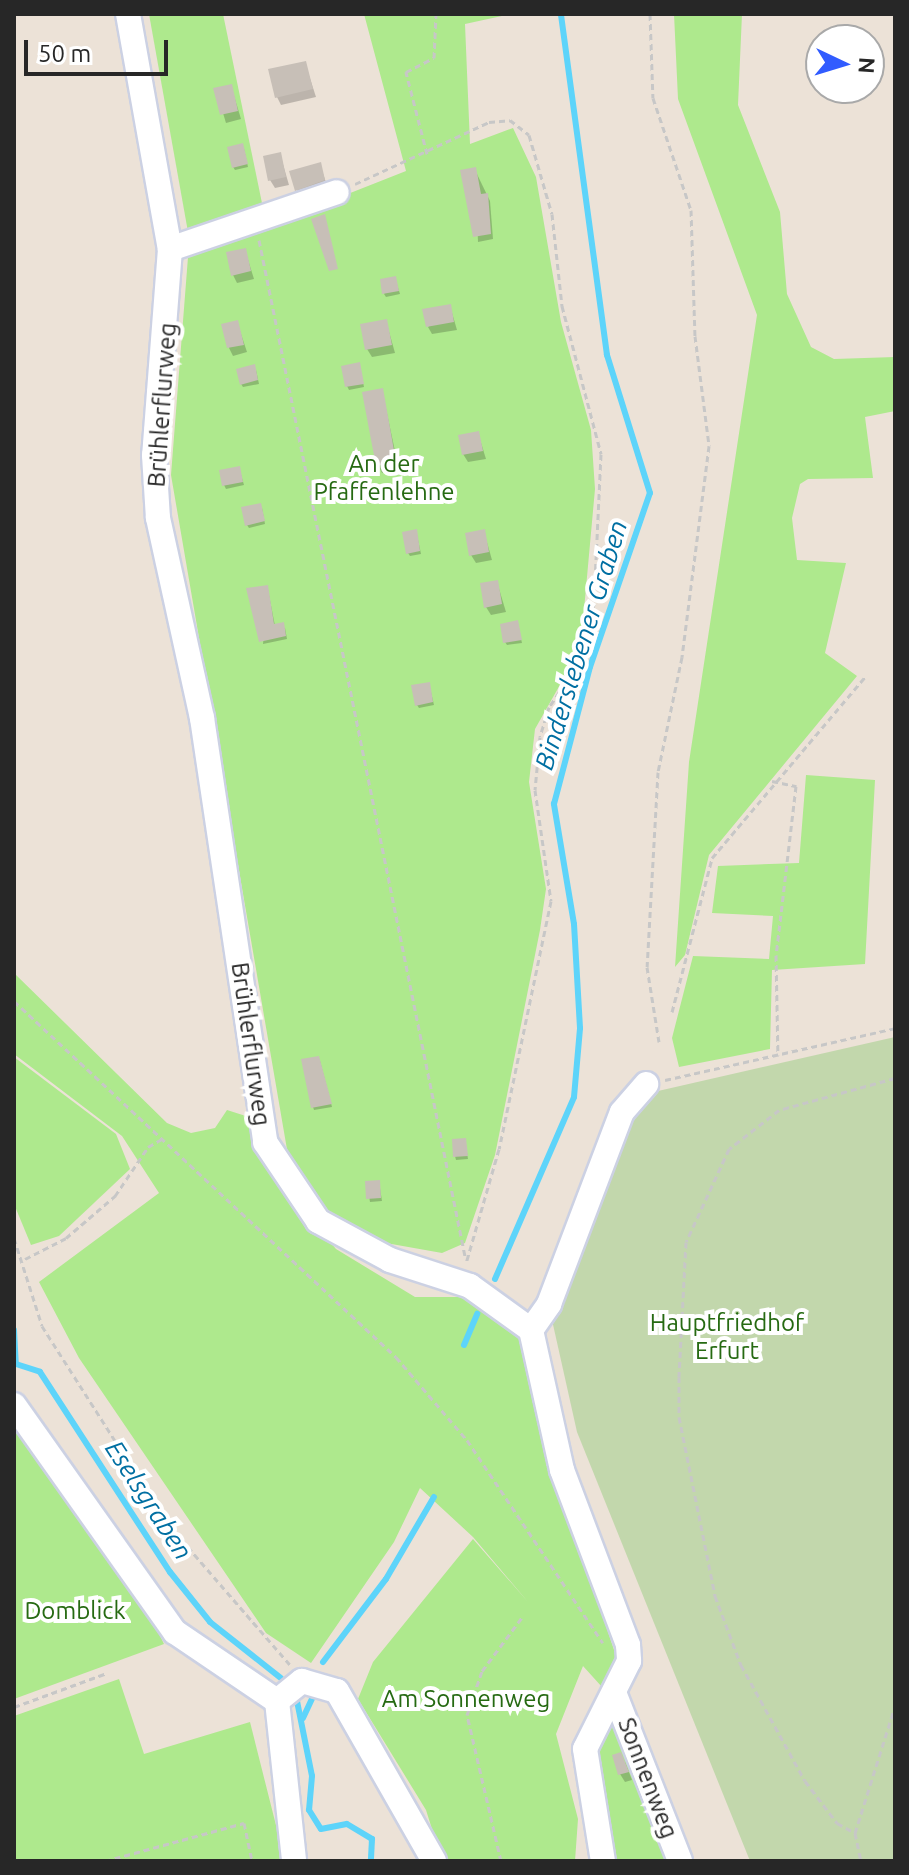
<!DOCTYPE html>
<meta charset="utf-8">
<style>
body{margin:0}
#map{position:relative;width:909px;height:1875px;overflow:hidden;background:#ece2d7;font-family:Ubuntu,sans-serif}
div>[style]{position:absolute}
.green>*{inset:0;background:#aee98d}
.cemetery>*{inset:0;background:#c2d7ac}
.shadow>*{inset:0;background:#0003}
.stream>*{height:6px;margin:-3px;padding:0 3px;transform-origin:3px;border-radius:3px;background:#5dd4fa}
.building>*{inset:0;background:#c7bfb7}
.path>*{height:3px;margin-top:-1.5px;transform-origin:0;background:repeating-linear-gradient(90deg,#c7c7c7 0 6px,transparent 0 10px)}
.roads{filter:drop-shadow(2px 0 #ccd1e3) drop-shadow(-2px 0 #ccd1e3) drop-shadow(0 2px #ccd1e3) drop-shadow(0 -2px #ccd1e3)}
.minor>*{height:24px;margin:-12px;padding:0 12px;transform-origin:12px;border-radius:12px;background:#fff}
span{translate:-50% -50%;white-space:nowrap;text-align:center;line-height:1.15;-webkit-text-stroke:8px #fff;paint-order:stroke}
.street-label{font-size:24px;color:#272727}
.park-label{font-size:24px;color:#266a12}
.water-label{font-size:26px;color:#006fa2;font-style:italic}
.frame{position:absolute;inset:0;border:16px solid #272727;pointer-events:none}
.north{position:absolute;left:805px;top:24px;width:80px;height:80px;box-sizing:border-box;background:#fff;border:2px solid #a9a9a9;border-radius:50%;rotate:94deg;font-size:22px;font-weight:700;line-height:32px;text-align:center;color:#272727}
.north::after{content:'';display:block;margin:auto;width:28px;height:36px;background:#315cff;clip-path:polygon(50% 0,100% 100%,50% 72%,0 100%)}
.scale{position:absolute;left:24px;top:40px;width:144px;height:36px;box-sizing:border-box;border:4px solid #272727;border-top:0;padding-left:10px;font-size:24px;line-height:28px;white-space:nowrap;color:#272727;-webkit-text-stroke:6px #fff;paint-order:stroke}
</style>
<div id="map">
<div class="green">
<i style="clip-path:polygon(149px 14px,223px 14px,263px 208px,188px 232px)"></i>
<i style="clip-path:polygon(364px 14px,511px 14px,465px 24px,470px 144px,513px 128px,536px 177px,561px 322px,591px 430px,595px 489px,582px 632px,574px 660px,535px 729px,529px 782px,546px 889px,540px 930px,495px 1155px,465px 1243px,442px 1253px,369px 1240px,327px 1215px,289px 1161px,171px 475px,188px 257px,406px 171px)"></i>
<i style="clip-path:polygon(674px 14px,742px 14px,738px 105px,780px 212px,787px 294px,811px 347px,834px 359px,895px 357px,895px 411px,865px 417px,873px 478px,808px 479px,800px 484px,792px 518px,797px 560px,846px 563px,825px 653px,857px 676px,709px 855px,685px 955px,675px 967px,689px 762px,757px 315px,678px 99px)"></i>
<i style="clip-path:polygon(806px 775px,875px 780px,865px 964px,772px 970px,770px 1049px,679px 1067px,672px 1038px,693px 956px,769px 959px,773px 916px,712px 913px,718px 866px,799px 863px)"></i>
<i style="clip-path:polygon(14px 973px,167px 1123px,191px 1133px,215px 1128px,227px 1110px,252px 1118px,265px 1166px,336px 1249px,415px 1297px,473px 1297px,508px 1318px,529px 1350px,548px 1451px,616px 1656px,602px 1687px,583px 1666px,556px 1734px,578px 1819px,575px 1861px,442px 1861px,426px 1810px,358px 1699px,373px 1662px,473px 1539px,528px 1602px,473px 1537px,420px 1488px,394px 1542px,311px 1663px,266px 1633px,79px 1358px,39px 1282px,159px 1193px,122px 1136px,14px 1054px)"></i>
<i style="clip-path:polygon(14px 1057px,116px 1134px,130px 1169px,59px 1236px,31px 1245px,14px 1204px)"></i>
<i style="clip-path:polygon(14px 1421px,143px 1601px,164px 1644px,14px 1699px)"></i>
<i style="clip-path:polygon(119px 1679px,144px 1754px,250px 1722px,285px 1861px,14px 1861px,14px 1716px)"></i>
<i style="clip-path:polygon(613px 1724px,672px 1861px,615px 1861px,595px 1754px)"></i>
</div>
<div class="cemetery">
<i style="clip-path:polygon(895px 1037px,895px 1861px,750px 1861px,577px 1432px,552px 1320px,621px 1135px,641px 1101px,658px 1091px)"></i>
</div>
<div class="shadow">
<i style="clip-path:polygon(305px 63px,316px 97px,281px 105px,277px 97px)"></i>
<i style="clip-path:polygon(231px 86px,241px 119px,226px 123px,216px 90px)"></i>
<i style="clip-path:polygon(244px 149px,248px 167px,235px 170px,233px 167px)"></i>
<i style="clip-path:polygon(280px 154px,289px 185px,275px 188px,270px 180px)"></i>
<i style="clip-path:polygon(320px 165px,328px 188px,301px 198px,297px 190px)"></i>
<i style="clip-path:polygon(475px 170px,490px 201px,493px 239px,478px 242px)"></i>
<i style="clip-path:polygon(245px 250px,254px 279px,237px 283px,233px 275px)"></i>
<i style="clip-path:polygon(395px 278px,400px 294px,386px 297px,384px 294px)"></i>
<i style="clip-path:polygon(450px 306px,457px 330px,432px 334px,428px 327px)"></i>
<i style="clip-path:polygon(386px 321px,395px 353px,372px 357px,367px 349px)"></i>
<i style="clip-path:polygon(237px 322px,247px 352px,233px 356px,229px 348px)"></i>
<i style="clip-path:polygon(360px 368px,364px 387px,349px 390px,347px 386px)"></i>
<i style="clip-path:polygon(256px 370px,259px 384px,243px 387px,241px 384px)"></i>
<i style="clip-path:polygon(382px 390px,399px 470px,382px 473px,378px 465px)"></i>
<i style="clip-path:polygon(478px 433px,486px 459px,468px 462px,463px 454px)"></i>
<i style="clip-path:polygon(239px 468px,244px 485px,226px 489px,224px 485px)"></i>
<i style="clip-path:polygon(262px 508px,265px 524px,249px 528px,247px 525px)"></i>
<i style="clip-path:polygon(484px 532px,492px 560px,476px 563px,471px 555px)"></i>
<i style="clip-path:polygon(417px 535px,421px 554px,410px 556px,408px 553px)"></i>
<i style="clip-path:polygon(497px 582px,506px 612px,491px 615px,486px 607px)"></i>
<i style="clip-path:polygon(268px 590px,275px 626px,285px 628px,287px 639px,263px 644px)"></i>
<i style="clip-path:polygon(517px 622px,522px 643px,507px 645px,505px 642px)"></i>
<i style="clip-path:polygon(430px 688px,434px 705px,419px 708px,417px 705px)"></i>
<i style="clip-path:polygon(320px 1061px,332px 1107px,314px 1110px,313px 1107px)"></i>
<i style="clip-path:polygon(465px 1140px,468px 1159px,456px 1160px,455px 1156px)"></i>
<i style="clip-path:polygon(379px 1182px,382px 1201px,370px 1202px,367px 1183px)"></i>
<i style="clip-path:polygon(625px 1762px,632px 1780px,625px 1782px,620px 1774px)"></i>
</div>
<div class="stream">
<i style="left:495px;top:1279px;width:198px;rotate:-66.5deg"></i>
<i style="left:574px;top:1097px;width:69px;rotate:-85deg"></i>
<i style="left:580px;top:1028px;width:104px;rotate:-93.3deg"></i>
<i style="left:574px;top:924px;width:122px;rotate:-99.5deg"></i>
<i style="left:554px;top:804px;width:142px;rotate:-75.3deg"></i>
<i style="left:590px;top:667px;width:184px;rotate:-71deg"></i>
<i style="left:650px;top:493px;width:145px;rotate:-107.3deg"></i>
<i style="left:607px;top:355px;width:344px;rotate:-97.7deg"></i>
<i style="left:14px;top:1330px;width:34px;rotate:87deg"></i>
<i style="left:16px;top:1364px;width:25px;rotate:18deg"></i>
<i style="left:40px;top:1372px;width:239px;rotate:57deg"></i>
<i style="left:170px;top:1572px;width:64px;rotate:51.3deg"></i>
<i style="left:210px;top:1622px;width:90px;rotate:38.3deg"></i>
<i style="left:464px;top:1345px;width:34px;rotate:-67deg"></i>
<i style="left:323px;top:1662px;width:104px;rotate:-52.8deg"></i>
<i style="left:386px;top:1579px;width:95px;rotate:-59.7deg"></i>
<i style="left:297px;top:1701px;width:76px;rotate:78.7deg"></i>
<i style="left:312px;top:1776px;width:34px;rotate:95deg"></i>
<i style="left:309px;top:1810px;width:22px;rotate:58deg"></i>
<i style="left:321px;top:1829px;width:26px;rotate:-11deg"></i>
<i style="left:347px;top:1824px;width:29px;rotate:31deg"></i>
<i style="left:372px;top:1839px;width:22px;rotate:93deg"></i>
<i style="left:303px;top:1718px;width:21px;rotate:-65deg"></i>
</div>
<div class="building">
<i style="clip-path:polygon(306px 61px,313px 89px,275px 98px,268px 69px)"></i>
<i style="clip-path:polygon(232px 84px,238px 111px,220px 115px,213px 88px)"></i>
<i style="clip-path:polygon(243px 143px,248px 164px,232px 168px,227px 147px)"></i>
<i style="clip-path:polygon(281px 152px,286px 177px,268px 181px,263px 156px)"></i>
<i style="clip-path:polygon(321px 162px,325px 180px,295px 191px,289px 171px)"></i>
<i style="clip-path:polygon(476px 167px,481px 194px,488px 193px,491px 234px,473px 237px,460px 170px)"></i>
<i style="clip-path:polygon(325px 214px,338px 269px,329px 271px,311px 219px)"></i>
<i style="clip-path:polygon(246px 248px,251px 271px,231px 276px,226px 252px)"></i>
<i style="clip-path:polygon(396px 276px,399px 291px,382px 294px,380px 279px)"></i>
<i style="clip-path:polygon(451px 304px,454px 322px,426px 327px,422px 309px)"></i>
<i style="clip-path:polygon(387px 319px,392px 345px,365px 350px,360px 324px)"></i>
<i style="clip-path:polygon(238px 320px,244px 345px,227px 348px,221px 324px)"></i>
<i style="clip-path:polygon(360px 362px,364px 384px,345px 387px,341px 366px)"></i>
<i style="clip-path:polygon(255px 364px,258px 380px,240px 385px,236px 369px)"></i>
<i style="clip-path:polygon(383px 388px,396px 462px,376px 466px,362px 392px)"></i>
<i style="clip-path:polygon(479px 431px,483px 451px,462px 455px,458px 435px)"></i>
<i style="clip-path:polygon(240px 466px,243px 482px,222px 486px,219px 470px)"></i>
<i style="clip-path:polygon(261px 503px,265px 521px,245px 526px,241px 507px)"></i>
<i style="clip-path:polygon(417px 529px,420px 551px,406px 554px,402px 532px)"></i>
<i style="clip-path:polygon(485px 529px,489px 552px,469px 556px,465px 533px)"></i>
<i style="clip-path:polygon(498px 580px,502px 604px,484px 608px,480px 583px)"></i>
<i style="clip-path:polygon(268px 585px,274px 624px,284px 622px,286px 636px,259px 642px,246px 588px)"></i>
<i style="clip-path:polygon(518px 620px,522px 640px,503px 643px,500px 624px)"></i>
<i style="clip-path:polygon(430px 682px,433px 702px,415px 706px,411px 685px)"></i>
<i style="clip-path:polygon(319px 1056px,332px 1104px,311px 1108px,301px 1059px)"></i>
<i style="clip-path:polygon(466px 1138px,468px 1156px,453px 1157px,452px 1139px)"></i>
<i style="clip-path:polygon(380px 1180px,381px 1198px,366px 1199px,365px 1181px)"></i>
<i style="clip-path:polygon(621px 1752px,629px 1772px,618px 1775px,612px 1755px)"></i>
</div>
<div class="path">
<i style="left:650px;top:14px;width:84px;rotate:88deg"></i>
<i style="left:653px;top:98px;width:118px;rotate:71.3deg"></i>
<i style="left:691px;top:210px;width:126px;rotate:88.2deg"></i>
<i style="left:695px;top:336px;width:111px;rotate:82.7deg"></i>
<i style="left:709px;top:446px;width:213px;rotate:97.3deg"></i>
<i style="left:682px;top:657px;width:117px;rotate:101.8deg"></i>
<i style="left:658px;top:772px;width:195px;rotate:93.2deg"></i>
<i style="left:647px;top:967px;width:76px;rotate:80.9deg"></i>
<i style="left:427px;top:154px;width:85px;rotate:-104.4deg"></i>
<i style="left:406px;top:72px;width:31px;rotate:-27deg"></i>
<i style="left:434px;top:58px;width:44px;rotate:-87.4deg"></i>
<i style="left:355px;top:184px;width:148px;rotate:-24.8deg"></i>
<i style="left:489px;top:122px;width:21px;rotate:-5deg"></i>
<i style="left:510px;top:120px;width:24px;rotate:38deg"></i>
<i style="left:529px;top:135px;width:82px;rotate:73.8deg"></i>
<i style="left:552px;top:214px;width:93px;rotate:83.8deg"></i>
<i style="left:562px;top:306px;width:153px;rotate:75.2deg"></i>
<i style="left:601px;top:454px;width:150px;rotate:92.7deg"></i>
<i style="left:594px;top:604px;width:56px;rotate:102.3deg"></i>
<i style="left:582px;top:659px;width:58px;rotate:124.5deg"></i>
<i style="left:549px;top:707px;width:31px;rotate:107deg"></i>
<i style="left:540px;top:737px;width:53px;rotate:95.4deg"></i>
<i style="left:535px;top:790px;width:112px;rotate:81.8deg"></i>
<i style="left:551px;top:901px;width:253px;rotate:101.8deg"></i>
<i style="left:499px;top:1149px;width:119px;rotate:106.1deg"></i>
<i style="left:259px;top:240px;width:1037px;rotate:78.54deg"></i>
<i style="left:772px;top:781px;width:25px;rotate:12deg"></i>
<i style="left:796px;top:786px;width:170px;rotate:96.7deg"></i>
<i style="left:776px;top:955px;width:100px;rotate:88.9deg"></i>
<i style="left:14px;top:1001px;width:522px;rotate:42.98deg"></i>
<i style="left:396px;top:1357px;width:109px;rotate:49.5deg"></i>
<i style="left:467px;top:1440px;width:244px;rotate:56.2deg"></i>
<i style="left:672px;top:1012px;width:159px;rotate:-75.4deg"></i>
<i style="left:712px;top:858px;width:237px;rotate:-49.8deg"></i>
<i style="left:895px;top:1078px;width:120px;rotate:164.6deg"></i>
<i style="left:779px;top:1110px;width:63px;rotate:142deg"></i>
<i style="left:729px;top:1149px;width:102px;rotate:114.8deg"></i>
<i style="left:686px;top:1242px;width:135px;rotate:93deg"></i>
<i style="left:679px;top:1377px;width:40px;rotate:90deg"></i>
<i style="left:679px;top:1417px;width:183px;rotate:78.6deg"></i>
<i style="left:715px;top:1596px;width:74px;rotate:69.4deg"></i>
<i style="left:741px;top:1665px;width:132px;rotate:61.1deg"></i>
<i style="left:805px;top:1781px;width:53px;rotate:52.7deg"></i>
<i style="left:837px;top:1823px;width:21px;rotate:29deg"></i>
<i style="left:855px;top:1833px;width:133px;rotate:-72.5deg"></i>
<i style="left:665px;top:1080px;width:236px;rotate:-12.7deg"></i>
<i style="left:14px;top:1238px;width:92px;rotate:72.3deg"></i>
<i style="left:42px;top:1326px;width:235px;rotate:57.5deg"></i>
<i style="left:168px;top:1524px;width:186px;rotate:49.1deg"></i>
<i style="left:25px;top:1259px;width:46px;rotate:-27.1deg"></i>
<i style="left:66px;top:1238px;width:65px;rotate:-40.6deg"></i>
<i style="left:115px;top:1196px;width:59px;rotate:-56deg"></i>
<i style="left:148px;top:1147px;width:16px;rotate:-30deg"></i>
<i style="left:14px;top:1707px;width:99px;rotate:-20.1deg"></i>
<i style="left:855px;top:1833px;width:29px;rotate:78deg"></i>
<i style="left:105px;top:1861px;width:144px;rotate:-15.3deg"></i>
<i style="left:244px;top:1823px;width:39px;rotate:78deg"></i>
<i style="left:501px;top:1861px;width:150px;rotate:-103.1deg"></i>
<i style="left:467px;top:1715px;width:46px;rotate:-71.2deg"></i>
<i style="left:482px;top:1671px;width:69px;rotate:-53.3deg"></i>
</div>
<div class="roads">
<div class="minor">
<i style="left:128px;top:14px;width:239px;rotate:79.9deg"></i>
<i style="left:170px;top:249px;width:207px;rotate:94.4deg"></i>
<i style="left:154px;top:455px;width:63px;rotate:86.4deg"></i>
<i style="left:158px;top:518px;width:205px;rotate:77.6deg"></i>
<i style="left:202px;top:718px;width:429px;rotate:81.5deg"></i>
<i style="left:265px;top:1142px;width:95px;rotate:56.1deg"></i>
<i style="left:318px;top:1221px;width:82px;rotate:28.4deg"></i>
<i style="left:390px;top:1260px;width:84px;rotate:18deg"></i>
<i style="left:470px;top:1286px;width:75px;rotate:35.8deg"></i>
<i style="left:531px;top:1330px;width:143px;rotate:77.5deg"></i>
<i style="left:562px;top:1470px;width:187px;rotate:69.3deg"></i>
<i style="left:628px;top:1645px;width:16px;rotate:86deg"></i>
<i style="left:629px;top:1661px;width:98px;rotate:116.6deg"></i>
<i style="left:585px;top:1749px;width:113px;rotate:80.9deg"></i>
<i style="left:170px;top:249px;width:176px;rotate:-18.8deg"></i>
<i style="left:531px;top:1330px;width:32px;rotate:-55deg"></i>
<i style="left:549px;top:1304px;width:205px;rotate:-69.2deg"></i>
<i style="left:622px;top:1112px;width:37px;rotate:-49deg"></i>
<i style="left:14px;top:1405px;width:278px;rotate:54.7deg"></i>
<i style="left:175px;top:1632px;width:123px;rotate:34.1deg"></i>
<i style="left:615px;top:1695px;width:178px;rotate:68.6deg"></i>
<i style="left:277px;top:1701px;width:32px;rotate:-39deg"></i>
<i style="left:302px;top:1681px;width:36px;rotate:16deg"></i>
<i style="left:337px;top:1691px;width:196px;rotate:60.3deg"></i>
<i style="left:277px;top:1701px;width:161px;rotate:83.9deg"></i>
</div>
</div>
<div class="street-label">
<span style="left:162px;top:405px;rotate:-86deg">Brühlerflurweg</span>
<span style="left:251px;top:1044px;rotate:82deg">Brühlerflurweg</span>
<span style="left:648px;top:1778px;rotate:69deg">Sonnenweg</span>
</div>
<div class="park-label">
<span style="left:384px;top:478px">An der<br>Pfaffenlehne</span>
<span style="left:727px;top:1337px">Hauptfriedhof<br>Erfurt</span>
<span style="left:75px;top:1611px">Domblick</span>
<span style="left:466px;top:1699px">Am Sonnenweg</span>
</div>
<div class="water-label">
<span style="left:581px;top:645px;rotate:-73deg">Binderslebener Graben</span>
<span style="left:149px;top:1500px;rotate:57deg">Eselsgraben</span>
</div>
<div class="frame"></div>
<div class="north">N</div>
<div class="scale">50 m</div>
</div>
